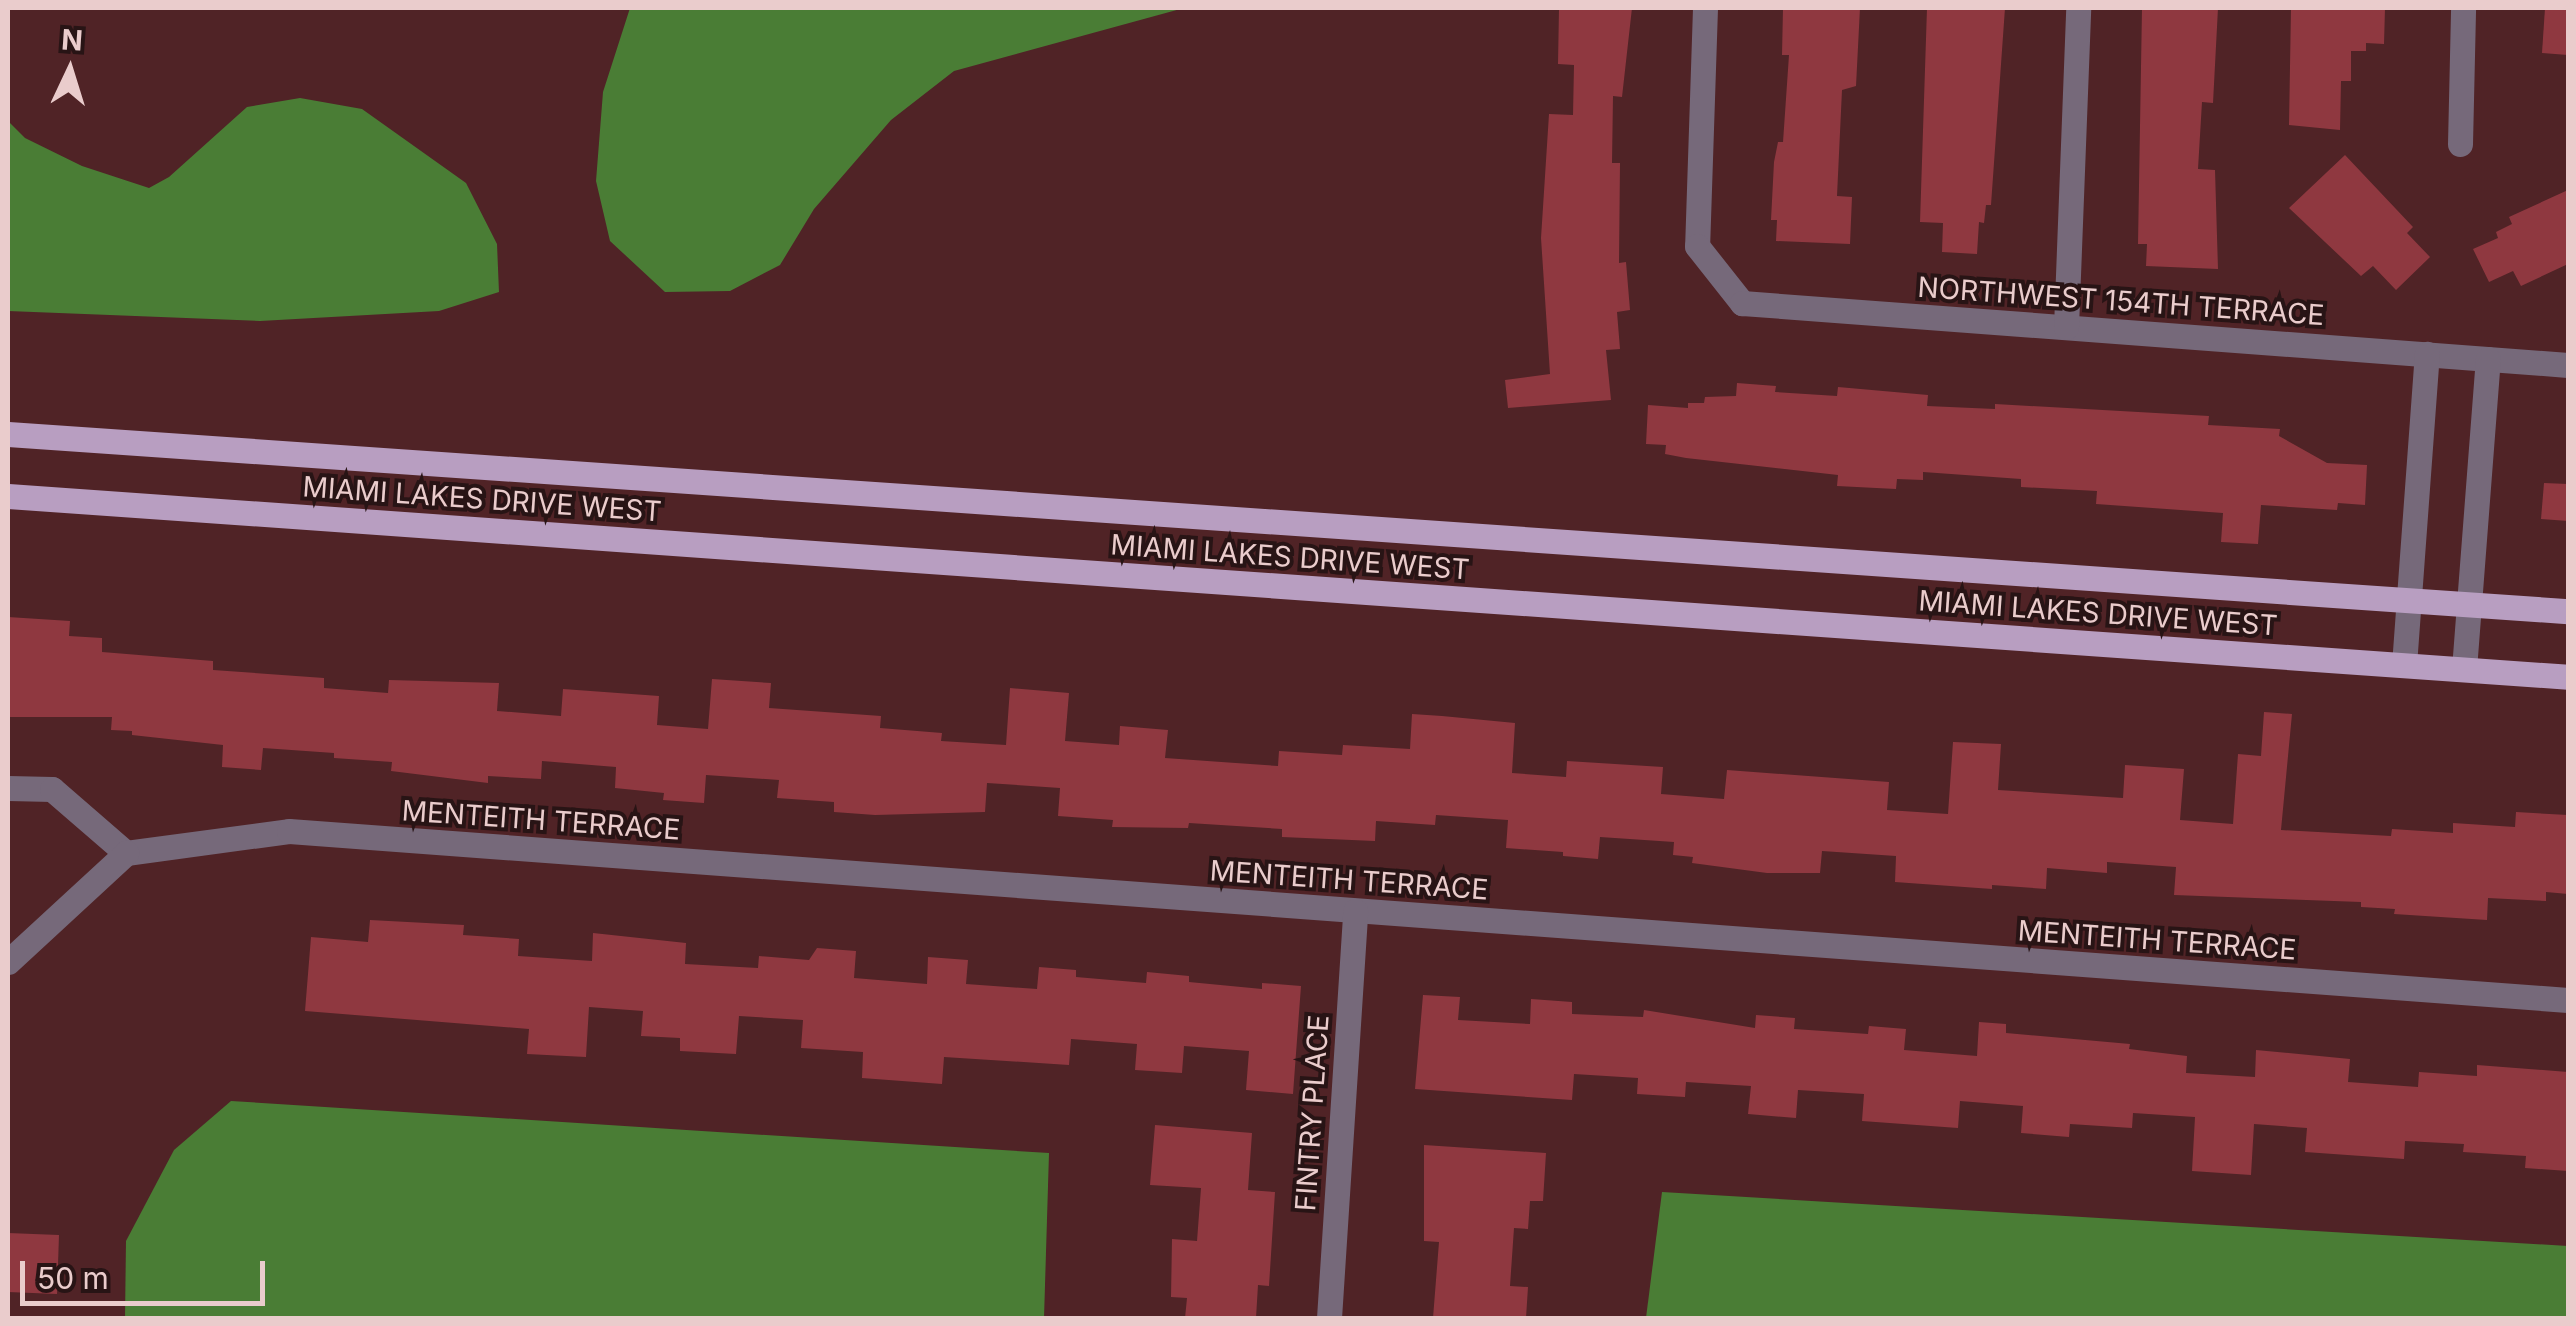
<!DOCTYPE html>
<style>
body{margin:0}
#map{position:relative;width:2576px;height:1326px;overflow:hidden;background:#502326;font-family:Inter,sans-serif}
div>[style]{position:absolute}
.water>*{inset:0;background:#4a7d35}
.building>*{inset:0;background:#8f3840}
.minor>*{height:25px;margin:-12.5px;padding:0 12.5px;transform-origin:12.5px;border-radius:12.5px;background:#76697a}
.major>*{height:25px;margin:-12.5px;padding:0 12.5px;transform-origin:12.5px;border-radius:12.5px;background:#b89ec1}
span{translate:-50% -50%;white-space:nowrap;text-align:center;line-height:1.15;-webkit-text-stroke:8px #281415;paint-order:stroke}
.street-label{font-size:28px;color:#eacccc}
.frame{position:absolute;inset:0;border:10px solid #eacccc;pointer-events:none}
.north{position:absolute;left:20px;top:20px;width:100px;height:100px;-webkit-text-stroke:8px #281415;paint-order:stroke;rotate:4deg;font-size:28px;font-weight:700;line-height:40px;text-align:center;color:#eacccc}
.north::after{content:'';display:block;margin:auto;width:35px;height:45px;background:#eacccc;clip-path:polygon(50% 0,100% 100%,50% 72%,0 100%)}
.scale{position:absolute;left:20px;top:1261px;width:245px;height:45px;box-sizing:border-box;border:5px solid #eacccc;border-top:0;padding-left:12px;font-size:30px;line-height:35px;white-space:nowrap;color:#eacccc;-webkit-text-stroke:8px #281415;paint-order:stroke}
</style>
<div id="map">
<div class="water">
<i style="clip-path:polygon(630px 8px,1184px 8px,954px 71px,891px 120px,814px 209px,780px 265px,730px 291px,665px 292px,610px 241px,596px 181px,603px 92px)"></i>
<i style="clip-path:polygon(300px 98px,362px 109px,466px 183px,497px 244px,499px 292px,439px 311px,260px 321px,8px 311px,8px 121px,25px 138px,82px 166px,149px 188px,169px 177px,247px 107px)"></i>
<i style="clip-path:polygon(231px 1101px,1049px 1153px,1044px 1318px,125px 1318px,126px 1241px,174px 1150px)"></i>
<i style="clip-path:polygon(1662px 1192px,2568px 1246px,2568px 1318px,1646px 1318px)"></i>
</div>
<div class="building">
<i style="clip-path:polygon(1559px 8px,1632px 8px,1622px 97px,1613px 96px,1612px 163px,1620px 163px,1619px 263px,1626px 262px,1630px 310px,1617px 312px,1620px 349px,1606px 350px,1611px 400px,1508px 408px,1505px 380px,1550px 374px,1541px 238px,1549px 114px,1573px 115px,1574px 65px,1558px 64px)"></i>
<i style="clip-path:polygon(1783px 8px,1860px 8px,1856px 86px,1842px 90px,1837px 196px,1852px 197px,1850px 244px,1776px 241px,1777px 220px,1771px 220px,1774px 162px,1778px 142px,1783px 142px,1789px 55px,1782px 55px)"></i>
<i style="clip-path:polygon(1927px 8px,2005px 8px,1991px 205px,1986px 205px,1984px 223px,1979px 222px,1977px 254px,1942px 252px,1943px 223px,1920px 222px)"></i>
<i style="clip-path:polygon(2142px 8px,2218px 8px,2213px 103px,2202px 102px,2198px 169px,2215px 170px,2218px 269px,2146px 266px,2147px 244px,2138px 244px)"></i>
<i style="clip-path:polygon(2291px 8px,2385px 8px,2384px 44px,2366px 43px,2366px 51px,2351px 51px,2351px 81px,2341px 81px,2340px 130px,2289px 125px)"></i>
<i style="clip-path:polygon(2545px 8px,2568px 8px,2568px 55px,2542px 53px)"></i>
<i style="clip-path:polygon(2345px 155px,2413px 227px,2407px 233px,2430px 257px,2396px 290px,2373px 266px,2361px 276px,2289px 208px)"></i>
<i style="clip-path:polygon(2568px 190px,2568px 264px,2521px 286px,2513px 271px,2489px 282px,2473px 249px,2498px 238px,2496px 232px,2512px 224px,2509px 217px)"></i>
<i style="clip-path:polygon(1737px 383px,1776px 386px,1775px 392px,1837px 396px,1838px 387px,1928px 395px,1927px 406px,1995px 409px,1995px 404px,2209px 416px,2208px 425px,2280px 429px,2279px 436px,2327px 463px,2367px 465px,2365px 505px,2338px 503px,2337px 510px,2261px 505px,2258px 544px,2221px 542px,2223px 513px,2096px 504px,2097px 491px,2021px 487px,2021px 479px,1923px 472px,1923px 480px,1897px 479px,1896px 489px,1837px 486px,1838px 475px,1686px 458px,1665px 454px,1666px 445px,1646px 444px,1648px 405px,1688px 408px,1688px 403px,1704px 403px,1705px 397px,1736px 396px)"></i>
<i style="clip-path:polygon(2544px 483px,2568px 484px,2568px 521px,2541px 519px)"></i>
<i style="clip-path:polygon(8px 617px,70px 621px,69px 636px,102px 638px,102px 652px,213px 661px,213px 670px,324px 678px,324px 688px,388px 693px,389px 680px,499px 683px,497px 711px,561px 716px,563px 689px,659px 696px,657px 725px,708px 729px,712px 679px,771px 683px,769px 708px,881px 716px,880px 728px,942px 733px,941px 741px,1006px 745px,1010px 688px,1069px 693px,1065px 741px,1119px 745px,1120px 726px,1168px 730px,1165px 758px,1278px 766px,1279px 751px,1342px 755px,1343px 745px,1410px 749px,1412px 714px,1442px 716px,1515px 723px,1512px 773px,1566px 777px,1567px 761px,1663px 767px,1661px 794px,1724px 799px,1727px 770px,1889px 782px,1887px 810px,1948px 814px,1953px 742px,2001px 744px,1998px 790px,2123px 798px,2125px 765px,2184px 769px,2180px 820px,2233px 824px,2238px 754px,2261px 756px,2264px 712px,2292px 714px,2281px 830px,2391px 836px,2392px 829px,2453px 833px,2453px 823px,2515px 827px,2516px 812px,2568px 815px,2568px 894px,2546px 892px,2546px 901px,2488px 898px,2487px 920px,2394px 914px,2395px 909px,2361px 907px,2361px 902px,2174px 895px,2176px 867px,2107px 862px,2107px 873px,2047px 868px,2046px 889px,1992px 885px,1992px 889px,1895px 882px,1896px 856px,1822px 851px,1820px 873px,1767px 873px,1692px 863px,1693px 857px,1673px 855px,1674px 842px,1600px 837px,1598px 859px,1563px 856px,1563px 852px,1506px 848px,1508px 820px,1436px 815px,1435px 825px,1376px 821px,1375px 841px,1282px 837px,1282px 829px,1189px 823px,1188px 828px,1112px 827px,1113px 820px,1058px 816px,1060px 788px,987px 783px,985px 812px,875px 815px,834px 812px,834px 802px,777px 798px,779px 780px,706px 775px,704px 803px,663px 800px,664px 793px,615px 788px,616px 767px,542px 761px,541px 779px,488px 776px,488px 783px,391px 771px,392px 762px,334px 758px,334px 753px,263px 748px,261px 770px,222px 767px,223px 745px,132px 735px,132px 731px,111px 730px,112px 717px,8px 717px)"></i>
<i style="clip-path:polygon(370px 920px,464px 925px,463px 935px,519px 939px,518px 956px,592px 961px,593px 933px,686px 943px,685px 964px,758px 968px,759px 956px,809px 960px,817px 948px,856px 951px,854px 978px,927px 984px,928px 957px,968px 960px,966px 984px,1037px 989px,1039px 967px,1076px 970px,1076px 977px,1146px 983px,1147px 972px,1189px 976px,1189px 982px,1262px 989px,1262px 983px,1301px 986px,1293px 1094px,1246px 1090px,1249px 1051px,1184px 1046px,1182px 1073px,1135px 1070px,1137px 1044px,1071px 1039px,1069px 1065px,944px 1057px,942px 1084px,862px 1078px,863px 1052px,801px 1048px,803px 1020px,739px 1016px,736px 1054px,680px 1051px,680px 1038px,641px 1036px,643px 1011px,589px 1007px,586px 1057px,527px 1054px,529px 1029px,305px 1011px,311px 937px,368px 942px)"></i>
<i style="clip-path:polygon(1423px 995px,1460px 997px,1458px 1020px,1530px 1024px,1531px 999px,1572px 1002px,1572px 1014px,1643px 1017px,1644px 1010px,1755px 1028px,1756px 1015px,1795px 1018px,1794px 1029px,1868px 1034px,1869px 1026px,1906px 1029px,1904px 1050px,1977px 1056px,1979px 1022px,2006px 1024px,2006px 1033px,2130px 1044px,2129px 1049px,2187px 1056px,2186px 1073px,2255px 1077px,2256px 1050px,2350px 1059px,2348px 1082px,2418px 1087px,2419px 1072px,2477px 1076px,2477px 1065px,2568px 1072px,2568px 1171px,2525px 1168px,2526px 1156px,2463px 1152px,2464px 1144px,2405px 1141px,2404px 1159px,2305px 1152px,2307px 1128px,2254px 1124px,2251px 1175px,2192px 1171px,2195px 1117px,2133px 1113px,2132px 1128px,2070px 1124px,2069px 1137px,2021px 1133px,2023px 1106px,1960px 1101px,1958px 1128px,1862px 1121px,1864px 1094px,1798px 1090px,1796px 1118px,1748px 1114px,1751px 1086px,1686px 1082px,1685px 1097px,1637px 1094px,1638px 1078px,1574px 1074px,1572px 1100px,1415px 1089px)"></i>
<i style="clip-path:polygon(1155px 1125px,1252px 1133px,1248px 1190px,1275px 1192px,1269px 1286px,1258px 1285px,1256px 1318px,1185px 1318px,1187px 1298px,1171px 1297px,1172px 1239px,1197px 1241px,1201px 1188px,1150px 1185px)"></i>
<i style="clip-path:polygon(1424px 1145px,1546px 1153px,1543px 1201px,1530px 1201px,1528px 1229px,1514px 1228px,1510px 1286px,1528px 1287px,1526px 1318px,1433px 1318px,1439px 1242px,1424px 1241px)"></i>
<i style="clip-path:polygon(8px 1233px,59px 1235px,57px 1294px,8px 1292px)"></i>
</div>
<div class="minor">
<i style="left:1705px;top:8px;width:238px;rotate:91.9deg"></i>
<i style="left:1697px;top:246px;width:73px;rotate:51.7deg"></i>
<i style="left:1742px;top:303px;width:828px;rotate:4.29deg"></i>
<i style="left:2460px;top:144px;width:136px;rotate:-88.7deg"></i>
<i style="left:2066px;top:327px;width:319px;rotate:-87.8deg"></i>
<i style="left:2404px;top:665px;width:312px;rotate:-85.8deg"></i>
<i style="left:2464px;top:669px;width:311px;rotate:-85.6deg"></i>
<i style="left:8px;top:788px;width:44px;rotate:1.3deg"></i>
<i style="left:52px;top:789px;width:98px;rotate:40.9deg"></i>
<i style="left:126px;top:853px;width:164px;rotate:-7.7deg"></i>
<i style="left:289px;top:831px;width:2285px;rotate:4.24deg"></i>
<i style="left:8px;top:962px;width:161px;rotate:-42.7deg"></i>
<i style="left:1329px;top:1318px;width:408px;rotate:-86.3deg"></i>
</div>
<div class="major">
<i style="left:8px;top:434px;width:2566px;rotate:3.96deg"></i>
<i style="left:8px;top:496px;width:2566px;rotate:4.04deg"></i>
</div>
<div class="street-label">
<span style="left:2121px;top:301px;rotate:4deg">NORTHWEST 154TH TERRACE</span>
<span style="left:482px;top:499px;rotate:4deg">MIAMI LAKES DRIVE WEST</span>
<span style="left:1290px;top:557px;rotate:4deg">MIAMI LAKES DRIVE WEST</span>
<span style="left:2098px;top:613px;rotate:4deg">MIAMI LAKES DRIVE WEST</span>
<span style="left:541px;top:820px;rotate:4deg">MENTEITH TERRACE</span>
<span style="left:1349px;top:880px;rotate:4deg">MENTEITH TERRACE</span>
<span style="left:2157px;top:940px;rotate:4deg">MENTEITH TERRACE</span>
<span style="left:1312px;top:1113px;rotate:-86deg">FINTRY PLACE</span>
</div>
<div class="frame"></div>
<div class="north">N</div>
<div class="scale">50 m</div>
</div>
